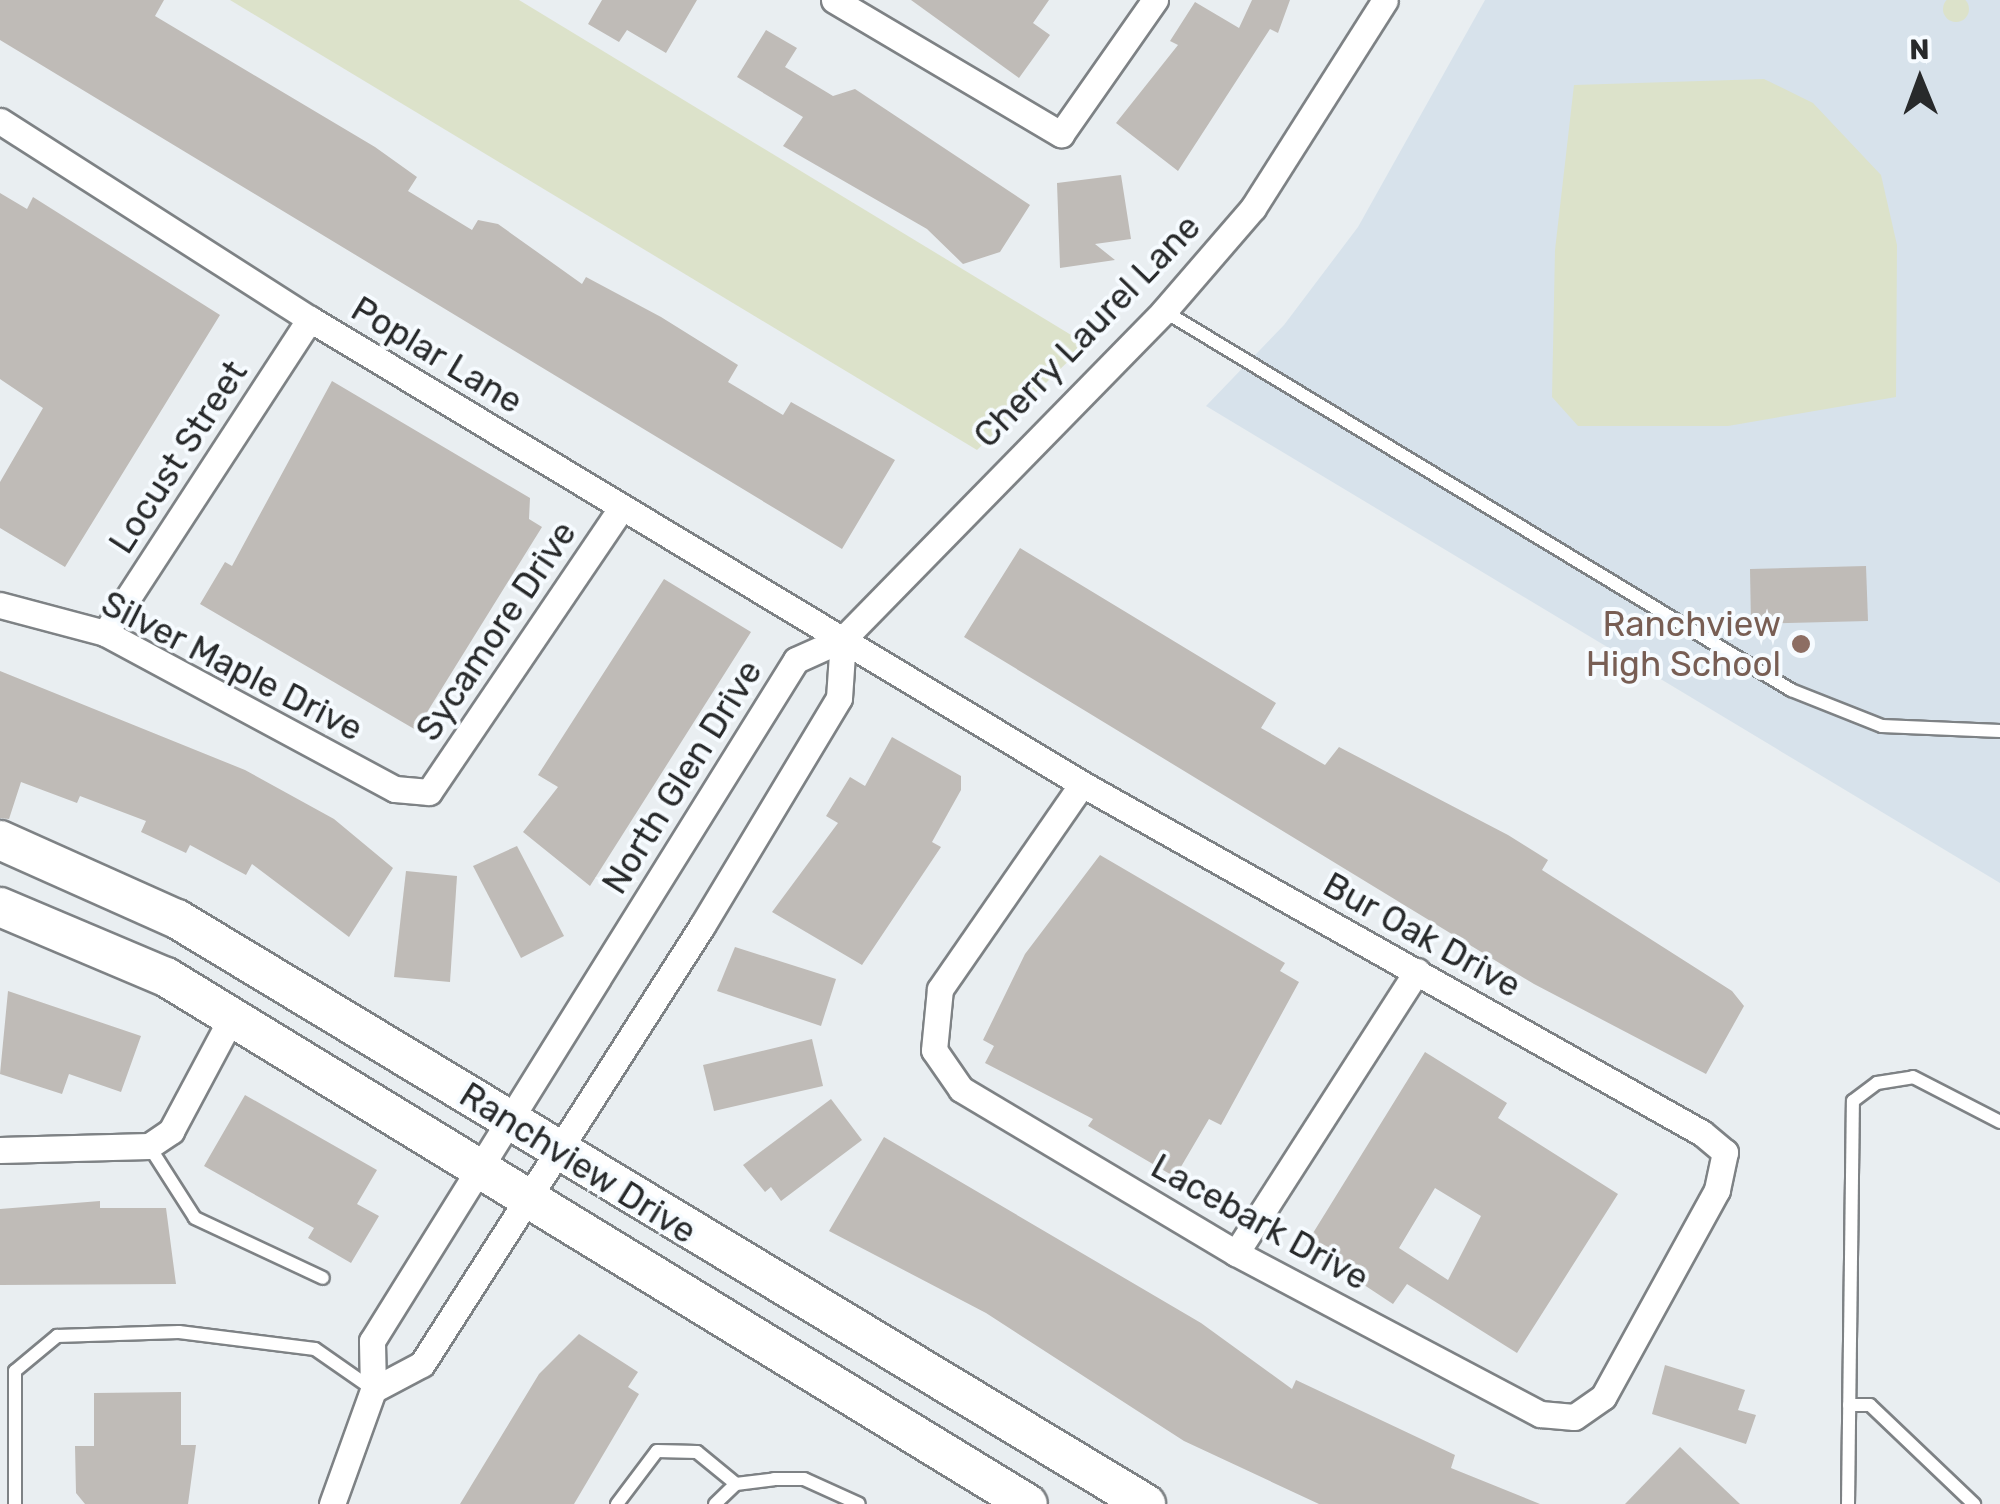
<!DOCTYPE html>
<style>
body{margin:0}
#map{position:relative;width:2000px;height:1504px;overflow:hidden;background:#e9eef1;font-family:Rubik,sans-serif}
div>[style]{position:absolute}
.built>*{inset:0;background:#d7e2eb}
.green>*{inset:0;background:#dce2ca}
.round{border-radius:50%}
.building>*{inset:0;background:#bfbbb7}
.roads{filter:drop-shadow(2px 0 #7e8285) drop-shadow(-2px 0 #7e8285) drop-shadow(0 2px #7e8285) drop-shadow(0 -2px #7e8285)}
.lane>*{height:12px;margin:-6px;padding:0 6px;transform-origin:6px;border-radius:6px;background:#fff}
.street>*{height:25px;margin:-12.5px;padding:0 12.5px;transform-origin:12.5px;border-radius:12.5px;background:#fff}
.secondary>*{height:38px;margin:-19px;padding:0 19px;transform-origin:19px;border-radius:19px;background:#fff}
.dots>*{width:28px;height:28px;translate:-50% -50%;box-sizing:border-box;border:5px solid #f6fbff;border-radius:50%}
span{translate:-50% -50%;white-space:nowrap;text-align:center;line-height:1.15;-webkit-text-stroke:8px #f6fbff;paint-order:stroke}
.street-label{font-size:35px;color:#282a2b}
.education-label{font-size:35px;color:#785e54}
.right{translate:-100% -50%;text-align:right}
.north{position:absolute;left:1870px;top:30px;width:100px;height:100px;-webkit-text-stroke:8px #f6fbff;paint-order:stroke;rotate:359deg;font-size:28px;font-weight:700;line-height:40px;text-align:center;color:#282a2b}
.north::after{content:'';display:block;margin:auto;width:35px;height:45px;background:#282a2b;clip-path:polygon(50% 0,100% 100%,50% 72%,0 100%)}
</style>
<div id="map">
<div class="built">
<i style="clip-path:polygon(1485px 0,2000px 0,2000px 883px,1206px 406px,1284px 325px,1358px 227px)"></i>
</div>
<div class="green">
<i class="round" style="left:1943px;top:-4px;width:26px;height:26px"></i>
<i style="clip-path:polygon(230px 0,519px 0,1086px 344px,977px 450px)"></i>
<i style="clip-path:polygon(1764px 79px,1813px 103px,1881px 175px,1897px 245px,1896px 397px,1728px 426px,1578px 426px,1552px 397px,1555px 250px,1574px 85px)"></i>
</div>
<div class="building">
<i style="clip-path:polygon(0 0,164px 0,155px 16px,375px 147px,417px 177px,408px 191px,472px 230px,478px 220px,498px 224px,582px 284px,586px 277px,661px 317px,738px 365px,728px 382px,783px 415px,791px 402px,895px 460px,842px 549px,0 40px)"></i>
<i style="clip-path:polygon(602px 0,697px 0,666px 53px,627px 30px,619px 42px,588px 24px)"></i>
<i style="clip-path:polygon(911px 0,1049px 0,1033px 23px,1050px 35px,1019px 78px)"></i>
<i style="clip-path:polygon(1252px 0,1290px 0,1278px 33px,1270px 29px,1178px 171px,1116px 123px,1178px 45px,1170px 41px,1195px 2px,1239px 28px)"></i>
<i style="clip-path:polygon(766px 30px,797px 48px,785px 67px,833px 96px,855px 89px,1030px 205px,1000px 252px,963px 264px,927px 229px,783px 146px,803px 117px,737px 77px)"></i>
<i style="clip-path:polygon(1121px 175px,1131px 239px,1095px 244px,1115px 260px,1060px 268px,1057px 183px)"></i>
<i style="clip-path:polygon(0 193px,27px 209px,33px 197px,220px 315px,65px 567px,0 528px,0 482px,43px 408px,0 379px)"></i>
<i style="clip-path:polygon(332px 381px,530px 498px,529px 519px,542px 527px,416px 730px,200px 604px,225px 562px,232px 566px)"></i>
<i style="clip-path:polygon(1020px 548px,1276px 703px,1261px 728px,1325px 765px,1339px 747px,1508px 835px,1548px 860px,1542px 870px,1732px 991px,1744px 1006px,1706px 1074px,1534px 984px,964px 637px)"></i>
<i style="clip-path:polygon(1866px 566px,1868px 621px,1751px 624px,1750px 569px)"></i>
<i style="clip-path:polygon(664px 579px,751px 632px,590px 886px,523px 832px,558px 787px,538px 775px)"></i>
<i style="clip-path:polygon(0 671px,245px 770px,334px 819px,393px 868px,349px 937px,252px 864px,246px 875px,190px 845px,186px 853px,141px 832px,146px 821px,80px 796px,77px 803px,21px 782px,9px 819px,0 818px)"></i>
<i style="clip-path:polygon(892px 737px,961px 776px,961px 790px,932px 842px,941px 847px,862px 965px,772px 912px,838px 823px,826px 816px,850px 777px,865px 786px)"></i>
<i style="clip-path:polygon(517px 846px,564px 936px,521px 958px,473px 866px)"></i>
<i style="clip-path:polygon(1100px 855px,1285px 963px,1280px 971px,1299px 982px,1221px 1125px,1209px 1119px,1175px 1177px,1088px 1126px,1093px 1119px,985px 1063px,994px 1046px,983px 1040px,1025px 954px)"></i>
<i style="clip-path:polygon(406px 871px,457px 876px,450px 982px,394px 977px)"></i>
<i style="clip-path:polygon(735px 947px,836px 979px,821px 1026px,717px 991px)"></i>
<i style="clip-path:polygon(8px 991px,141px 1036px,121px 1092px,69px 1074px,62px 1094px,0 1074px)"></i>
<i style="clip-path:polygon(812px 1039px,823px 1086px,714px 1111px,703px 1065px)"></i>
<i style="clip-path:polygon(evenodd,1425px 1052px,1507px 1103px,1498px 1118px,1618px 1194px,1517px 1353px,1407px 1284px,1393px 1304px,1305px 1246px,1425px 1052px,1435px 1188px,1481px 1216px,1448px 1280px,1399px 1248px,1435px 1188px)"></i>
<i style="clip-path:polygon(245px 1095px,377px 1170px,357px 1204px,379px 1216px,351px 1263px,308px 1238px,314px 1228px,204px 1166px)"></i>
<i style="clip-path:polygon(831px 1099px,862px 1140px,781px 1201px,771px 1187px,765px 1192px,743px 1165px)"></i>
<i style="clip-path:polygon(884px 1137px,1201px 1323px,1292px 1389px,1296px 1380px,1455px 1455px,1451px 1468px,1540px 1504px,1319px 1504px,1184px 1441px,986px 1313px,829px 1231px)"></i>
<i style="clip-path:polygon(100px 1201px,100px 1208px,166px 1208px,176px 1284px,0 1285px,0 1209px)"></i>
<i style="clip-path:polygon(579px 1334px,638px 1372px,628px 1387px,639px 1394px,574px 1504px,460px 1504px,539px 1374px)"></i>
<i style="clip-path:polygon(1665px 1365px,1745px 1390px,1738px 1410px,1756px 1415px,1746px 1444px,1652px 1414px)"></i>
<i style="clip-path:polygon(181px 1392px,181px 1445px,196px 1445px,188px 1504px,85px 1504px,76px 1493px,75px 1446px,94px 1446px,94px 1393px)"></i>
<i style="clip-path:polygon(1680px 1447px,1740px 1504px,1625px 1504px)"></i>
</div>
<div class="roads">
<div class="lane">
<i style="left:1164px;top:311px;width:733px;rotate:31.15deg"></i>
<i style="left:1791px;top:690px;width:98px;rotate:21.6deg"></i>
<i style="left:1882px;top:726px;width:118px;rotate:2.4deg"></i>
<i style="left:149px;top:1146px;width:85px;rotate:57.4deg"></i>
<i style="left:195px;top:1218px;width:141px;rotate:25.1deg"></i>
<i style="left:1849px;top:1405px;width:21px"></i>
<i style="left:1870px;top:1405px;width:144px;rotate:43.6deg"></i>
<i style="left:15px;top:1504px;width:133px;rotate:-90deg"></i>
<i style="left:15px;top:1371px;width:55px;rotate:-39.8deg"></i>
<i style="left:57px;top:1336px;width:122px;rotate:-1.9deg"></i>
<i style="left:179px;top:1332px;width:137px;rotate:7.1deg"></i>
<i style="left:315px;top:1349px;width:68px;rotate:34.9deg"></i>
<i style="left:617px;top:1504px;width:66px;rotate:-53deg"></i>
<i style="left:657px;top:1451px;width:40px;rotate:1.4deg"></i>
<i style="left:697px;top:1452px;width:50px;rotate:39.4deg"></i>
<i style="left:715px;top:1504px;width:29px;rotate:-44deg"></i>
<i style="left:736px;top:1484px;width:38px;rotate:-7deg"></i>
<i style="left:774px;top:1479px;width:30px"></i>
<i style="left:804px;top:1479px;width:60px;rotate:24.4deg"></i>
<i style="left:1848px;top:1504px;width:403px;rotate:-89.3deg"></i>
<i style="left:1853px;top:1101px;width:30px;rotate:-37deg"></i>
<i style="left:1877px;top:1083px;width:36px;rotate:-9deg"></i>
<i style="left:1913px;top:1077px;width:98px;rotate:27.3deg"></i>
</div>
<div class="street">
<i style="left:834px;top:0;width:264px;rotate:30.6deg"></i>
<i style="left:1061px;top:134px;width:164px;rotate:-55deg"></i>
<i style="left:0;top:121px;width:368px;rotate:32.6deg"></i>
<i style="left:310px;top:319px;width:901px;rotate:31.06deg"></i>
<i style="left:1082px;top:784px;width:711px;rotate:29.38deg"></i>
<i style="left:1702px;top:1133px;width:30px;rotate:40deg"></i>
<i style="left:1725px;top:1152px;width:39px;rotate:102deg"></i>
<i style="left:1717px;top:1190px;width:236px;rotate:118.8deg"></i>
<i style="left:1603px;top:1397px;width:35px;rotate:145deg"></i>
<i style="left:1574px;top:1417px;width:34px;rotate:-175deg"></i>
<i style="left:1540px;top:1414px;width:344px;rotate:-152.1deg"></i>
<i style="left:1236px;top:1253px;width:320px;rotate:-149.2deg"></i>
<i style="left:961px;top:1089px;width:47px;rotate:-124.7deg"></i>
<i style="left:934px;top:1050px;width:61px;rotate:-84.4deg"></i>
<i style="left:940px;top:989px;width:249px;rotate:-55.3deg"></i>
<i style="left:0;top:605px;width:109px;rotate:14.9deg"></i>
<i style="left:105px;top:633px;width:329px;rotate:28.3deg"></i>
<i style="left:395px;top:789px;width:34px;rotate:5deg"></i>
<i style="left:429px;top:792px;width:343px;rotate:-55.9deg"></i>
<i style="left:105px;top:633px;width:375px;rotate:-56.9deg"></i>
<i style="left:0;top:1150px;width:149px;rotate:-1.5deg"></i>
<i style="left:149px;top:1146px;width:27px;rotate:-34deg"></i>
<i style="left:171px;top:1131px;width:132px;rotate:-61.9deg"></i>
<i style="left:1236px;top:1253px;width:335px;rotate:-57.3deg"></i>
<i style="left:373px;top:1390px;width:55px;rotate:-28deg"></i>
<i style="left:422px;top:1364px;width:520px;rotate:-57.41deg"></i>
<i style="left:702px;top:926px;width:266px;rotate:-59deg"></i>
<i style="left:839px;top:698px;width:59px;rotate:-86.1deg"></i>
<i style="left:332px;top:1504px;width:121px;rotate:-70.2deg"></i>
<i style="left:373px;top:1390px;width:49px;rotate:-91.2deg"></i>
<i style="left:372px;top:1341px;width:802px;rotate:-58.09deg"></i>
<i style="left:796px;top:660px;width:51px;rotate:-24.1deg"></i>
<i style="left:843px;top:639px;width:459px;rotate:-45.6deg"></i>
<i style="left:1164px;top:311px;width:136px;rotate:-49.2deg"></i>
<i style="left:1253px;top:208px;width:246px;rotate:-57.6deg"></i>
</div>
<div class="secondary">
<i style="left:0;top:840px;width:194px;rotate:24.1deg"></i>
<i style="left:177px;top:919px;width:1132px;rotate:31.12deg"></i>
<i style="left:0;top:907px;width:180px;rotate:22.9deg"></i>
<i style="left:166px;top:977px;width:1010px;rotate:31.44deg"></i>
</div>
</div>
<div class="dots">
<i style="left:1801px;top:644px;background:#8d6e63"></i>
</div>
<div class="street-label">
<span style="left:1087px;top:331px;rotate:-46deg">Cherry Laurel Lane</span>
<span style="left:437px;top:355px;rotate:31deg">Poplar Lane</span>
<span style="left:178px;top:457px;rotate:-57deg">Locust Street</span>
<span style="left:496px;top:631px;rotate:-56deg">Sycamore Drive</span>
<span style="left:232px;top:666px;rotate:27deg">Silver Maple Drive</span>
<span style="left:682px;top:777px;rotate:-58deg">North Glen Drive</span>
<span style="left:1422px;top:935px;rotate:29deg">Bur Oak Drive</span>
<span style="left:578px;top:1163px;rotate:32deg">Ranchview Drive</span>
<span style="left:1260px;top:1222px;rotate:29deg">Lacebark Drive</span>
</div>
<div class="education-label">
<span class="right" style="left:1781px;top:644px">Ranchview<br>High School</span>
</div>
<div class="north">N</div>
</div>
